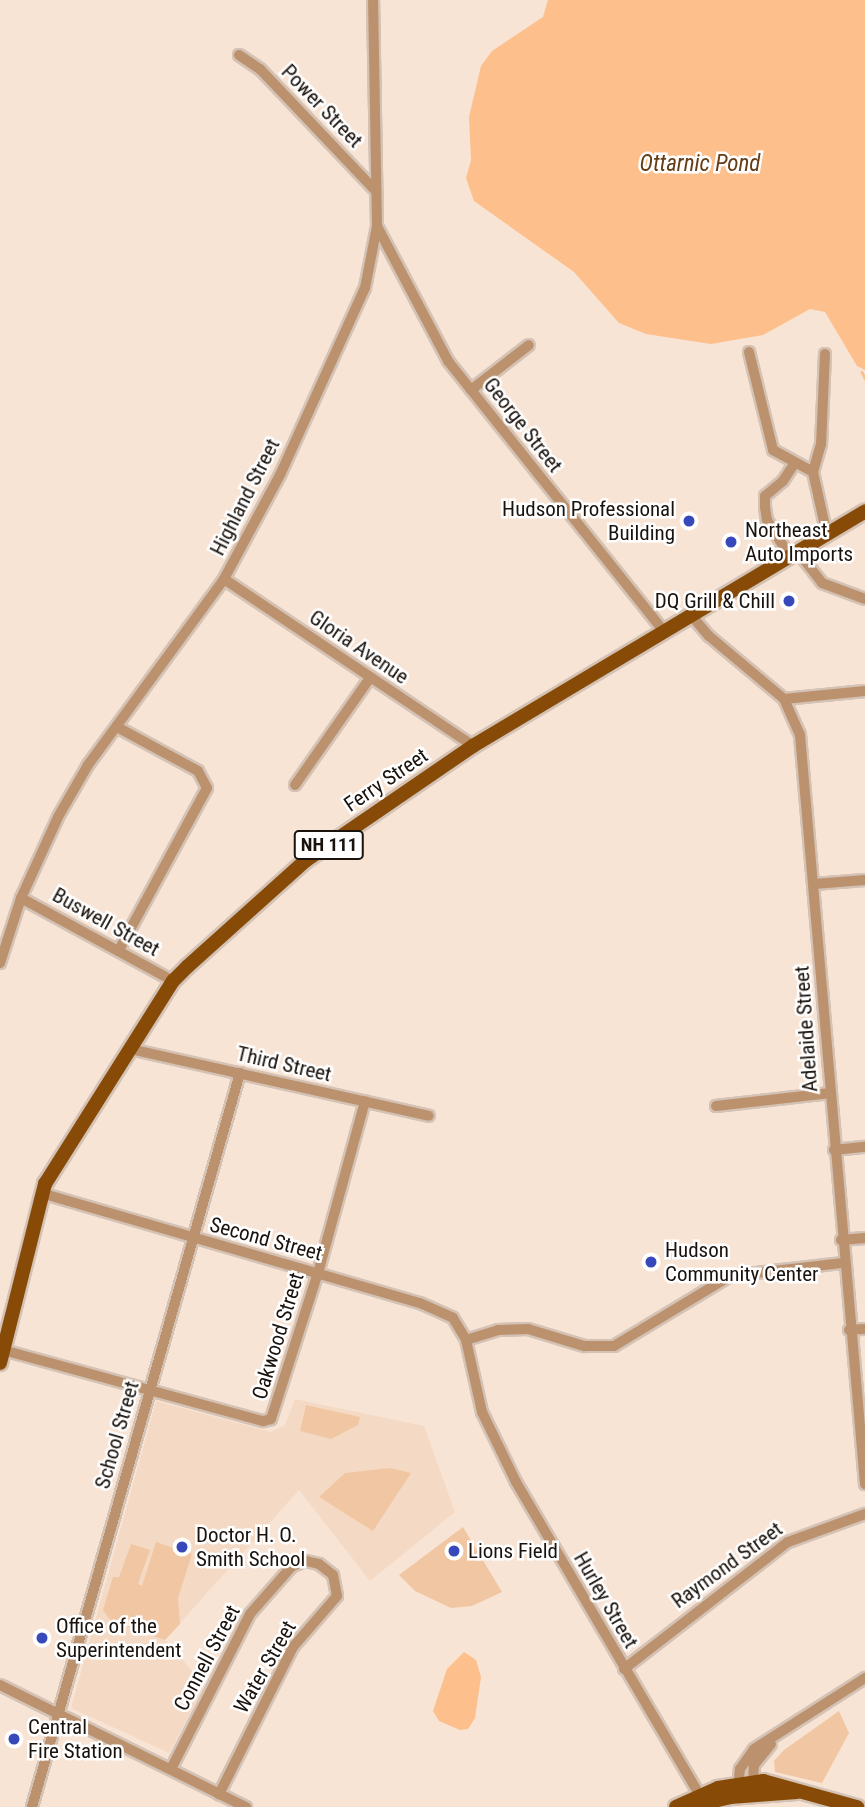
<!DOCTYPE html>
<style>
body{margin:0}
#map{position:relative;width:865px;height:1807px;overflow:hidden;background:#f8e4d5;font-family:"Roboto Condensed",sans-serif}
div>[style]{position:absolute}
.built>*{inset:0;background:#f4dac5}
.green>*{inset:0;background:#f1c6a2}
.water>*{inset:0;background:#fdbf8b}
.stream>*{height:2.5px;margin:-1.25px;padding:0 1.25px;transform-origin:1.25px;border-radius:1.25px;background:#fdbf8b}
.roads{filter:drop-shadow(2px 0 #d4c2b5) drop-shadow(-2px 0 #d4c2b5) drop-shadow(0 2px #d4c2b5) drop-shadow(0 -2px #d4c2b5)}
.minor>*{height:10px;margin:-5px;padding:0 5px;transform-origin:5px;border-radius:5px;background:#bc926e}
.major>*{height:14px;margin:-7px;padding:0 7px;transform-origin:7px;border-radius:7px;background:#874b07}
.dots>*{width:19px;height:19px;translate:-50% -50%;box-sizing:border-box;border:4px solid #fff;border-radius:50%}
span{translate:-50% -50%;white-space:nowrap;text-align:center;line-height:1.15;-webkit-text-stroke:5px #fff;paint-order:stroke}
.shield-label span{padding:2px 5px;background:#fff;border:2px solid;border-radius:5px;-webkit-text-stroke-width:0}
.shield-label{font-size:19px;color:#19120d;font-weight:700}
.street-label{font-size:21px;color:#19120d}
.poi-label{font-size:21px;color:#19120d}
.right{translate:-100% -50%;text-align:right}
.left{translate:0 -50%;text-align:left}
.water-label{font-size:23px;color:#653d16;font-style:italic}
</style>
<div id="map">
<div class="built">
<i style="clip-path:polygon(295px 1399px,424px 1426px,455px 1512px,370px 1581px,299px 1490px,165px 1640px,205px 1685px,169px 1753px,71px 1708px,156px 1401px,271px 1432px,285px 1425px)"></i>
</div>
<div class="green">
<i style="clip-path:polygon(306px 1405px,360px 1417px,358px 1425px,331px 1439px,300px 1431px)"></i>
<i style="clip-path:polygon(390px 1468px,411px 1473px,373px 1531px,319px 1497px,345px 1473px)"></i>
<i style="clip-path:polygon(463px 1527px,502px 1592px,472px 1606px,451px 1608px,415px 1591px,399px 1575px)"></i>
<i style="clip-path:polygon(156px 1542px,192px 1554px,178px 1598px,180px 1624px,165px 1640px,110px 1620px,103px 1610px,113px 1577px,119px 1577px,131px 1544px,150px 1550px,138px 1584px,142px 1586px)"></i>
<i style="clip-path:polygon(839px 1711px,849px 1733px,822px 1783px,775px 1772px,774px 1761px,784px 1750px)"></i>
</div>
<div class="water">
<i style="clip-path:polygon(548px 0,865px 0,865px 370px,857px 366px,825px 312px,810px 309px,763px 335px,711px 344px,646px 334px,619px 323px,574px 272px,474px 201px,466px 178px,471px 160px,469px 117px,481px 66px,492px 51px,543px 17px)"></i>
<i style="clip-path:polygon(464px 1652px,476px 1660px,481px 1677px,475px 1718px,468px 1729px,460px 1730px,439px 1721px,433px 1711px,447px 1669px)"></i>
</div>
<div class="stream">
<i style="left:862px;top:372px;width:7px;rotate:63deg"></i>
</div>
<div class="roads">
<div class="minor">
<i style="left:239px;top:55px;width:25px;rotate:34deg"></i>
<i style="left:260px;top:69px;width:166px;rotate:46.5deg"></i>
<i style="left:378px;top:228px;width:150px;rotate:62.2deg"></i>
<i style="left:448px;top:361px;width:347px;rotate:51.4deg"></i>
<i style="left:749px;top:352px;width:101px;rotate:76.2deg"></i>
<i style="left:773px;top:450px;width:46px;rotate:28.8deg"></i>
<i style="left:825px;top:354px;width:90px;rotate:92.5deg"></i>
<i style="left:821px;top:444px;width:29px;rotate:106deg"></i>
<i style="left:813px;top:472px;width:65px;rotate:77.5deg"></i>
<i style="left:471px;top:390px;width:73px;rotate:-37.8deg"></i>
<i style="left:798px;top:552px;width:39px;rotate:52deg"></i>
<i style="left:822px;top:583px;width:46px;rotate:20.4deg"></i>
<i style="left:790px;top:557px;width:44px;rotate:-121.9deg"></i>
<i style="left:767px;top:520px;width:13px;rotate:-99deg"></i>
<i style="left:765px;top:507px;width:11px;rotate:-90deg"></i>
<i style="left:765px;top:496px;width:23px;rotate:-40deg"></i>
<i style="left:783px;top:481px;width:20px;rotate:-57deg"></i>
<i style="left:224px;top:579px;width:300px;rotate:33.8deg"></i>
<i style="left:692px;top:616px;width:26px;rotate:50deg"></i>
<i style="left:709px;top:636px;width:98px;rotate:40deg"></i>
<i style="left:784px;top:699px;width:39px;rotate:66deg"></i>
<i style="left:800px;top:735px;width:752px;rotate:85.04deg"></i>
<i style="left:784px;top:699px;width:81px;rotate:-5.6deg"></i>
<i style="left:117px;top:727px;width:92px;rotate:28.5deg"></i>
<i style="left:198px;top:771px;width:19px;rotate:62deg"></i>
<i style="left:207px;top:788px;width:184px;rotate:118.5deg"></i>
<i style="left:295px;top:785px;width:131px;rotate:-55deg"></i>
<i style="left:814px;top:884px;width:51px;rotate:-4.5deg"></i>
<i style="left:21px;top:898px;width:173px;rotate:28.6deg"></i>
<i style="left:0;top:963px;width:68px;rotate:-72.1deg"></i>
<i style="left:21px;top:898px;width:89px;rotate:-65.4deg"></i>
<i style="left:58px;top:817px;width:60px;rotate:-60deg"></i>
<i style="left:88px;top:765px;width:230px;rotate:-53.8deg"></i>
<i style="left:224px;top:579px;width:118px;rotate:-61.7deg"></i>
<i style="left:280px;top:475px;width:205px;rotate:-65.6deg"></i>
<i style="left:365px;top:288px;width:63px;rotate:-79deg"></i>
<i style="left:377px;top:226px;width:226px;rotate:-91deg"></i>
<i style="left:130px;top:1049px;width:306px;rotate:12.6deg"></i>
<i style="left:716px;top:1106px;width:115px;rotate:-6.5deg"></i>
<i style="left:834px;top:1150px;width:31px;rotate:-6deg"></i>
<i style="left:41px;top:1193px;width:395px;rotate:16.2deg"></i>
<i style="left:420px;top:1303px;width:36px;rotate:24deg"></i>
<i style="left:453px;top:1318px;width:26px;rotate:59deg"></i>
<i style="left:466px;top:1340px;width:74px;rotate:77.5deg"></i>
<i style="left:482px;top:1412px;width:78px;rotate:64.1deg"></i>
<i style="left:516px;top:1482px;width:362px;rotate:59.6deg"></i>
<i style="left:841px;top:1240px;width:24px;rotate:-5deg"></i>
<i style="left:849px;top:1330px;width:16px;rotate:-4deg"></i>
<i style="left:466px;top:1340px;width:34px;rotate:-17deg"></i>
<i style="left:498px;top:1330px;width:30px;rotate:-2deg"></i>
<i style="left:528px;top:1329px;width:59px;rotate:16.9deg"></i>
<i style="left:584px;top:1346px;width:30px"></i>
<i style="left:614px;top:1346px;width:135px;rotate:-31.1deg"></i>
<i style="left:730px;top:1276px;width:114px;rotate:-6.6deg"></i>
<i style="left:3px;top:1350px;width:270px;rotate:15.3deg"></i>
<i style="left:263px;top:1421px;width:8px;rotate:-14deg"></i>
<i style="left:271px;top:1419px;width:153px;rotate:-72.2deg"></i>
<i style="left:318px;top:1273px;width:178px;rotate:-74.7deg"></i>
<i style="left:624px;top:1669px;width:207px;rotate:-37.8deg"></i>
<i style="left:788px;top:1542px;width:82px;rotate:-20deg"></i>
<i style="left:0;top:1685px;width:275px;rotate:26.4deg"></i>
<i style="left:171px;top:1769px;width:174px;rotate:-63deg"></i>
<i style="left:250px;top:1614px;width:64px;rotate:-48.8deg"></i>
<i style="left:292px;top:1566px;width:15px;rotate:-20deg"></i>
<i style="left:306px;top:1561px;width:13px;rotate:13deg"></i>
<i style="left:319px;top:1564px;width:18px;rotate:38deg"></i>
<i style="left:333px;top:1575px;width:21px;rotate:79deg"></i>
<i style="left:337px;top:1596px;width:67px;rotate:130.8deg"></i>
<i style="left:293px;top:1647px;width:165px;rotate:116.7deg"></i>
<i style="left:753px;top:1788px;width:23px;rotate:-88deg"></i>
<i style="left:754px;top:1765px;width:27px;rotate:-51deg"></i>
<i style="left:738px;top:1790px;width:21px;rotate:-85deg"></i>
<i style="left:740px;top:1769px;width:24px;rotate:-55deg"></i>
<i style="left:754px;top:1749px;width:132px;rotate:-32.6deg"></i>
<i style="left:32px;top:1807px;width:763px;rotate:-74.18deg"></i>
</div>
<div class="major">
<i style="left:0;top:1363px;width:185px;rotate:-75.9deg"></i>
<i style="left:45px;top:1184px;width:240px;rotate:-57.8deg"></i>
<i style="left:173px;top:981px;width:21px;rotate:-45deg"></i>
<i style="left:188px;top:966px;width:157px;rotate:-41.9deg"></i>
<i style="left:305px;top:861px;width:204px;rotate:-34.4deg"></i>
<i style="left:473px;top:746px;width:457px;rotate:-30.9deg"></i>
<i style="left:696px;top:1805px;width:35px;rotate:-13deg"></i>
<i style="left:730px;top:1797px;width:67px;rotate:-4.3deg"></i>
<i style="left:676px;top:1807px;width:46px;rotate:-24.3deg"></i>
<i style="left:718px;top:1788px;width:46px;rotate:-8.8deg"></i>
<i style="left:763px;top:1781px;width:98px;rotate:15.5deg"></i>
</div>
</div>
<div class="dots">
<i style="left:689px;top:521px;background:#3648ba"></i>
<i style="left:731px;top:542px;background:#3648ba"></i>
<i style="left:789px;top:601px;background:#3648ba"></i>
<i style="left:651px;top:1262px;background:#3648ba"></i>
<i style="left:182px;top:1547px;background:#3648ba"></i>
<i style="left:454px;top:1551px;background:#3648ba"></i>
<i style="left:42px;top:1638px;background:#3648ba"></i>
<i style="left:14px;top:1739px;background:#3648ba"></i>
</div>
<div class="shield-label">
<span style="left:329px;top:845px">NH 111</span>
</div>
<div class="street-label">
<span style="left:322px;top:106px;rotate:46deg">Power Street</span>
<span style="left:523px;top:425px;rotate:52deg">George Street</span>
<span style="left:245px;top:497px;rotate:-63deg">Highland Street</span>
<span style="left:359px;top:647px;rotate:34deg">Gloria Avenue</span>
<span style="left:386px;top:780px;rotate:-34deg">Ferry Street</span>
<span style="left:106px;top:922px;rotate:29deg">Buswell Street</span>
<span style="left:806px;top:1029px;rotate:-94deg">Adelaide Street</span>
<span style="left:284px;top:1064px;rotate:13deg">Third Street</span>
<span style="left:266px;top:1239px;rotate:15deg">Second Street</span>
<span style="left:278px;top:1336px;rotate:-73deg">Oakwood Street</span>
<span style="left:117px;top:1435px;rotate:-74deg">School Street</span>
<span style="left:727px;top:1565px;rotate:-36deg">Raymond Street</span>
<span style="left:606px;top:1600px;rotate:60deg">Hurley Street</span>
<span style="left:207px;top:1658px;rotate:-62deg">Connell Street</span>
<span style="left:265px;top:1667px;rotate:-60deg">Water Street</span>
</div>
<div class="poi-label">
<span class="right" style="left:675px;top:521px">Hudson Professional<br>Building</span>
<span class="left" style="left:745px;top:542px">Northeast<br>Auto Imports</span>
<span class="right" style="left:775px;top:601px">DQ Grill &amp; Chill</span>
<span class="left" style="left:665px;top:1262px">Hudson<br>Community Center</span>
<span class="left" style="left:196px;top:1547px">Doctor H. O.<br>Smith School</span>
<span class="left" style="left:468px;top:1551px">Lions Field</span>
<span class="left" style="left:56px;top:1638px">Office of the<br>Superintendent</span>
<span class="left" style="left:28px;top:1739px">Central<br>Fire Station</span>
</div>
<div class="water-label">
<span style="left:700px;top:164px">Ottarnic Pond</span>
</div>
</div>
